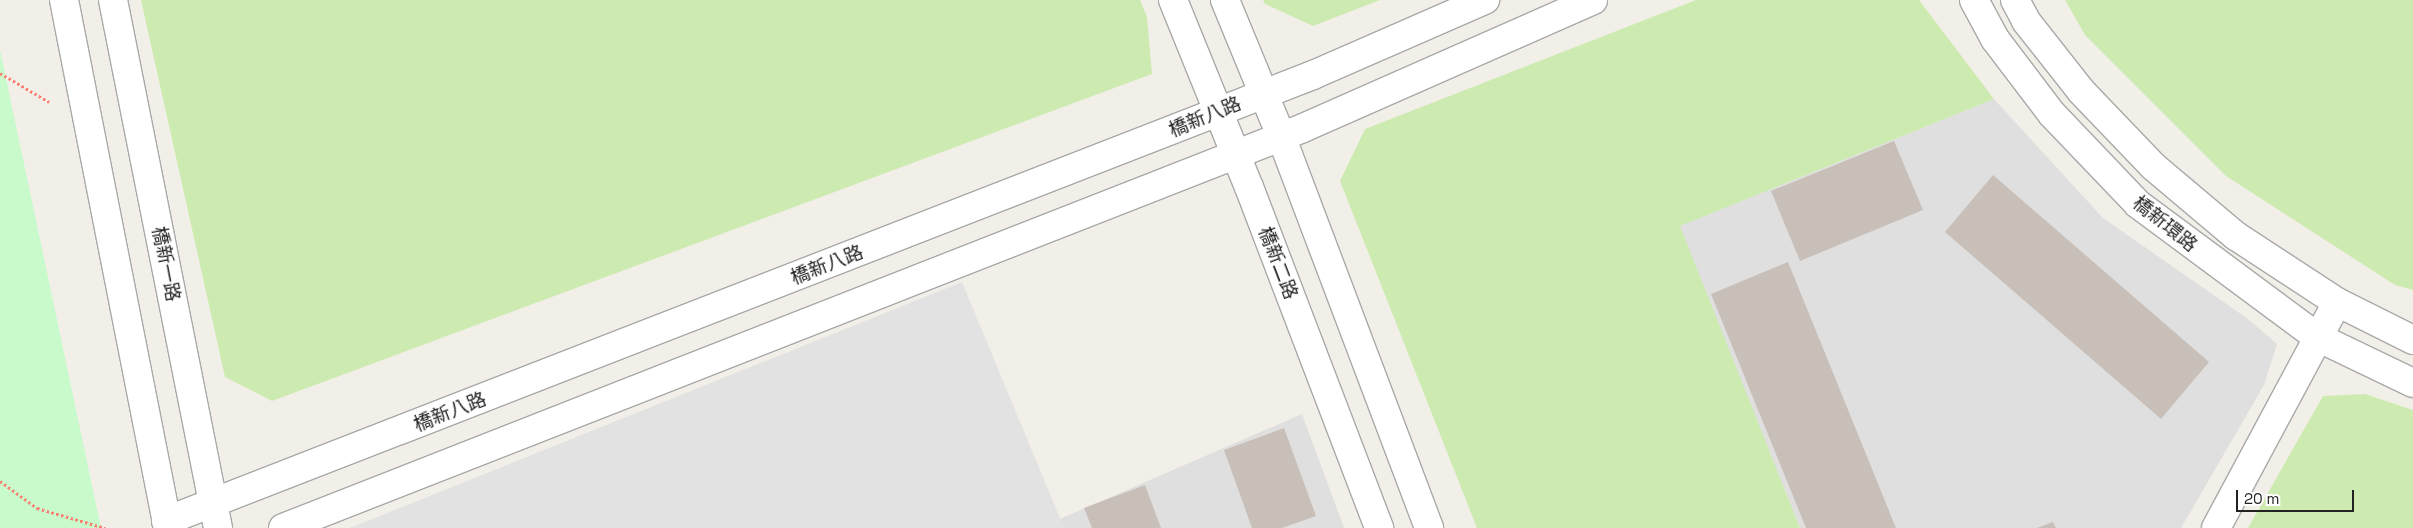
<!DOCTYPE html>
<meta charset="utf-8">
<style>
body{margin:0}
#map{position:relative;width:2413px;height:528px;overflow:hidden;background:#f2efe9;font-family:"Space Grotesk","Noto Sans TC",sans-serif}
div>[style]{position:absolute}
.residential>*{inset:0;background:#e0dfdf}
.grass>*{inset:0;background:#cdebb0}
.park>*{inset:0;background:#c8facc}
.parking>*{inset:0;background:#e2e2e2}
.building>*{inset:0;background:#c7bfb8}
.path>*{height:3px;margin-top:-1.5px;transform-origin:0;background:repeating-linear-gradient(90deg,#fa8072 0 2.5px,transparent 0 5px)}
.roads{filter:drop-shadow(1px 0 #a9a9a9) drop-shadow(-1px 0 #a9a9a9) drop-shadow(0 1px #a9a9a9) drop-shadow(0 -1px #a9a9a9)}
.minor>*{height:28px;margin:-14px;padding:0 14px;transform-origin:14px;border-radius:14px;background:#fff}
.tertiary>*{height:28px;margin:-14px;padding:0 14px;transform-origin:14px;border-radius:14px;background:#fff}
span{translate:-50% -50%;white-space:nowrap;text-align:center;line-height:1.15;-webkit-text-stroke:4px #fff;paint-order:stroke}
.street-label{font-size:19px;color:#222}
.scale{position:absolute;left:2236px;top:490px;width:118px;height:22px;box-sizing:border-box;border:2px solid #222;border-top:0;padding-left:6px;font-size:15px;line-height:18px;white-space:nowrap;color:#222;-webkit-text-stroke:4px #fff;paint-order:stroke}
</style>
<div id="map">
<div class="residential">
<i style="clip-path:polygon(1994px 99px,2103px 218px,2248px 319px,2277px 344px,2264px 385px,2181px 528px,1800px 528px,1679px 226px)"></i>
<i style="clip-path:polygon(1302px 414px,1344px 528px,1064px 528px,1060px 519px)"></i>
</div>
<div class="grass">
<i style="clip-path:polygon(141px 0,1140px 0,1147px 17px,1152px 74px,272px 401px,225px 377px)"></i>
<i style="clip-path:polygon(1263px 0,1380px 0,1313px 26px,1265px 4px)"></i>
<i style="clip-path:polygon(1696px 0,1919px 0,1994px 99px,1680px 226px,1800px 528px,1477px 528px,1340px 181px,1365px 129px)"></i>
<i style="clip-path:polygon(2065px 0,2413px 0,2413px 290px,2395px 285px,2226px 176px,2085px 35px)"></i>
<i style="clip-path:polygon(2365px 394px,2413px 410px,2413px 528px,2248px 528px,2323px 396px)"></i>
</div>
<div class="park">
<i style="clip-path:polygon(0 50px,101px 528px,0 528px)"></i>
</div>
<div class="parking">
<i style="clip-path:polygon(962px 282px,1064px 528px,350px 528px)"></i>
</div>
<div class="building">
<i style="clip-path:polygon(1894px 141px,1923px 210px,1800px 261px,1771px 191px)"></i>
<i style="clip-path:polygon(1993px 175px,2209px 362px,2161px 419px,1945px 232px)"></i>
<i style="clip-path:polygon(1788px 262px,1896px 528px,1806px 528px,1711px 294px)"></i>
<i style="clip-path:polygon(1284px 428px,1316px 516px,1282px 528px,1252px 528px,1224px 450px)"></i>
<i style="clip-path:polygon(1145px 485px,1161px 528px,1092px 528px,1084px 508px)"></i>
<i style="clip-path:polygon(2053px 522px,2056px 528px,2037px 528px)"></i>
</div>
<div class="path">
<i style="left:0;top:73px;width:57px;rotate:30.6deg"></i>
<i style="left:0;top:481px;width:46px;rotate:36.1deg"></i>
<i style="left:37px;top:508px;width:71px;rotate:16.4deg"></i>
</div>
<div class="roads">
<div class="minor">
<i style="left:64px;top:0;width:538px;rotate:78.86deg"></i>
<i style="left:113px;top:0;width:538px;rotate:78.75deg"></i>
<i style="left:1173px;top:0;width:202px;rotate:67.9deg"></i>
<i style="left:1249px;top:187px;width:365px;rotate:69.1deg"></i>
<i style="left:1225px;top:0;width:147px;rotate:67.6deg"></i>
<i style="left:1281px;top:136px;width:419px;rotate:69.3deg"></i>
<i style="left:166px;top:521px;width:1231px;rotate:-21.25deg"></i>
<i style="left:1313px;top:75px;width:188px;rotate:-23.6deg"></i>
<i style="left:283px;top:528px;width:1096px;rotate:-21.41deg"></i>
<i style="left:1303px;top:128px;width:317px;rotate:-23.8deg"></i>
<i style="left:2216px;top:528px;width:256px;rotate:-61.8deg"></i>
</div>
<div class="tertiary">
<i style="left:1974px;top:0;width:44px;rotate:61.7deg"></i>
<i style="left:1995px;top:39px;width:94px;rotate:52.8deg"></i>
<i style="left:2052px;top:114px;width:124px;rotate:46.3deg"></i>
<i style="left:2138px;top:204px;width:223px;rotate:36.6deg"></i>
<i style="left:2317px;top:337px;width:106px;rotate:25.6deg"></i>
<i style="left:2015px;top:0;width:24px;rotate:62deg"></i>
<i style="left:2026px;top:21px;width:89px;rotate:51.8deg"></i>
<i style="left:2081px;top:91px;width:105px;rotate:46.2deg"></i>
<i style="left:2154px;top:167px;width:107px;rotate:40.1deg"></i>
<i style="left:2236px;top:236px;width:121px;rotate:33.2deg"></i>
<i style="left:2337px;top:302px;width:85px;rotate:26.6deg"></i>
</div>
</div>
<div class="street-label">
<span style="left:1205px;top:117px;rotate:-22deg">橋新八路</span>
<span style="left:2165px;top:224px;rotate:39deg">橋新環路</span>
<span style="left:1278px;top:263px;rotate:69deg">橋新二路</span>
<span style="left:166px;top:264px;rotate:79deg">橋新一路</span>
<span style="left:827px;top:265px;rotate:-21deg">橋新八路</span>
<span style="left:450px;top:412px;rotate:-21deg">橋新八路</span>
</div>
<div class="scale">20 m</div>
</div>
